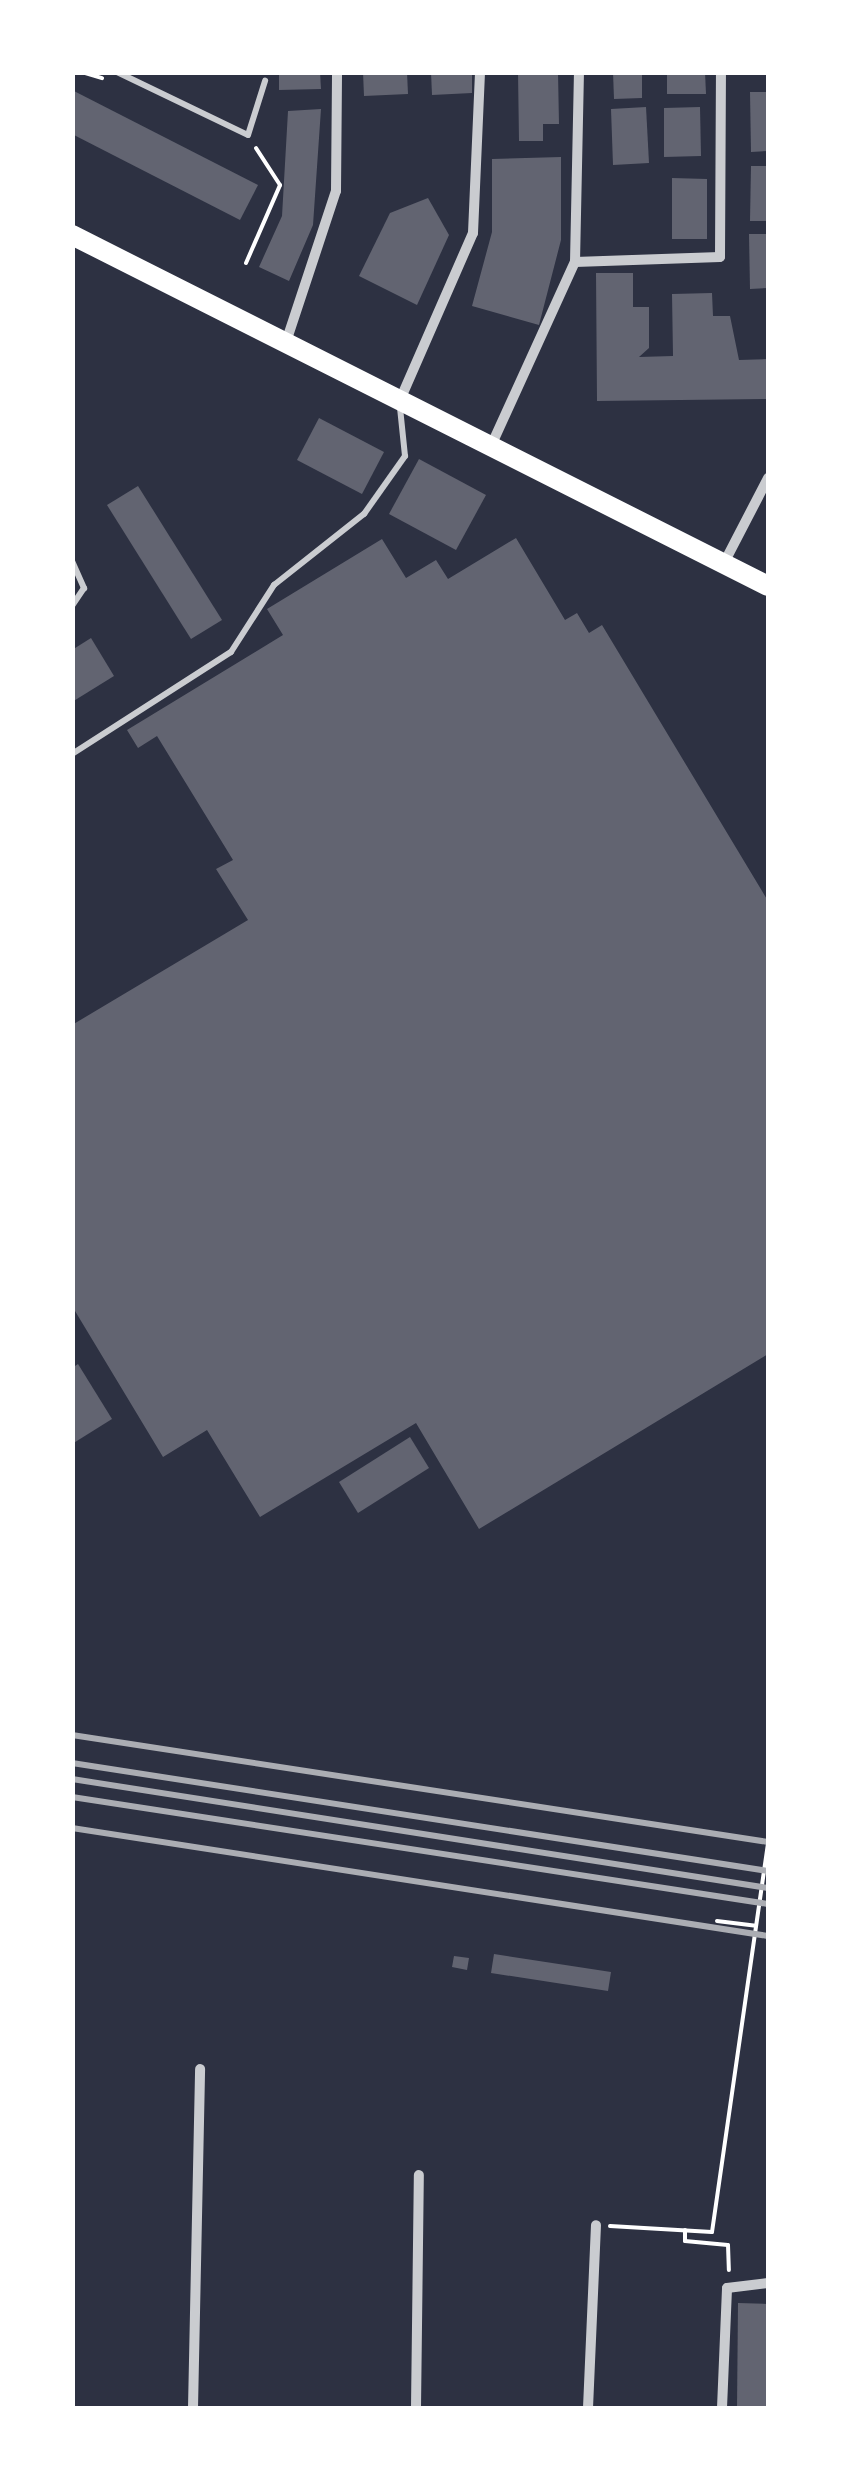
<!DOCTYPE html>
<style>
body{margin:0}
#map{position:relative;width:841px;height:2481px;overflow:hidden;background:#2d3142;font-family:"Exo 2",sans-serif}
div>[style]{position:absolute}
.building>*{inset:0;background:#626471}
.path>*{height:4px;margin:-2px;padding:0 2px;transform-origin:2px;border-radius:2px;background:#fff}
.service>*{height:6px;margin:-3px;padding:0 3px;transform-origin:3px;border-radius:3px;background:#caccd0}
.minor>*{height:10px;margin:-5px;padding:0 5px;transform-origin:5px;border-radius:5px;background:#caccd0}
.primary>*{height:20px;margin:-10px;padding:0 10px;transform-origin:10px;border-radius:10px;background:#fff}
.rail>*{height:6px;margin:-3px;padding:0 3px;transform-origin:3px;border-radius:3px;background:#abadb3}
span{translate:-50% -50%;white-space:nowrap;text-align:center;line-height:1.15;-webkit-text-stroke:9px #fff;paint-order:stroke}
.frame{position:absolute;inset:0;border:75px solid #fff;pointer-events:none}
</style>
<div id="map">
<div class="building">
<i style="clip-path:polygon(279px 72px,320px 72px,321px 89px,279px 90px)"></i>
<i style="clip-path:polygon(363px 72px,407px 72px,408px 94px,364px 96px)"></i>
<i style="clip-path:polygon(431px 72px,472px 72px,472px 93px,432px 95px)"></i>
<i style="clip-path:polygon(518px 72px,558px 72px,559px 124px,543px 124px,543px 141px,519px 141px)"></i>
<i style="clip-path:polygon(613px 72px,642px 72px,642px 98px,614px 99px)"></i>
<i style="clip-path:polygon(667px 72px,705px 72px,706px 94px,667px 94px)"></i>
<i style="clip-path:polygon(72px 90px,258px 185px,240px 220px,72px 134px)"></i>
<i style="clip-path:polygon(750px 92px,768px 92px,768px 151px,751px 152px)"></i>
<i style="clip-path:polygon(646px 107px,649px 163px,613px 165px,611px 109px)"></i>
<i style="clip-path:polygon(700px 107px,701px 156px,664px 157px,664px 108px)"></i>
<i style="clip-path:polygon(321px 109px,313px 225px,289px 281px,259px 267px,282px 216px,288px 111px)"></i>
<i style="clip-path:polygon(561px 157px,561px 240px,539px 325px,472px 306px,492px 232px,492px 159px)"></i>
<i style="clip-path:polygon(751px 166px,768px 166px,768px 221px,750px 221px)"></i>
<i style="clip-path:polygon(672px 178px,707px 179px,707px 239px,672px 239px)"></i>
<i style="clip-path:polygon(428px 198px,449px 235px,417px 305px,359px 276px,390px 213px)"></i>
<i style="clip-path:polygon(749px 234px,768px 234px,768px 288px,750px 289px)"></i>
<i style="clip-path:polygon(596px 273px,633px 273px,633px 307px,649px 307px,649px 348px,639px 357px,673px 356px,672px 294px,712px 293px,713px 316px,730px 316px,739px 360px,768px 359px,768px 399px,597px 401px)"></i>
<i style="clip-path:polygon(319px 418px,384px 452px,362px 494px,297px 460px)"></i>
<i style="clip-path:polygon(419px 459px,486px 495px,456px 550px,389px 514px)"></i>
<i style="clip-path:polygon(138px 486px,222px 620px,191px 639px,107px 505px)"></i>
<i style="clip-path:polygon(516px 538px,565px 620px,577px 613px,589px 633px,602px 625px,768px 901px,768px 1354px,479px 1529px,416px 1423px,260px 1517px,207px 1430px,163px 1457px,72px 1306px,72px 1025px,248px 920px,216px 869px,233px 860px,157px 736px,138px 748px,127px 730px,283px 635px,267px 609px,382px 539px,406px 578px,436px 560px,448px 579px)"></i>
<i style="clip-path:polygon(91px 638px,114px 676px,72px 702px,72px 650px)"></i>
<i style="clip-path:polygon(78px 1364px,112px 1419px,72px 1444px,72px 1368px)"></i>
<i style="clip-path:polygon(410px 1437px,429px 1468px,358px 1513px,339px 1482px)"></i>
<i style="clip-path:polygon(494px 1954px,611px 1972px,608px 1991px,491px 1973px)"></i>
<i style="clip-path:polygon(454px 1956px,469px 1958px,467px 1970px,452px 1967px)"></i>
<i style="clip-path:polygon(738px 2303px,768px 2304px,768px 2408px,737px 2408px)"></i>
</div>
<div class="path">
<i style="left:82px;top:72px;width:21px;rotate:17deg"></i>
<i style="left:246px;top:263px;width:85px;rotate:-66.4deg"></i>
<i style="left:280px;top:185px;width:44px;rotate:-123deg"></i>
<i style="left:717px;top:1921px;width:39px;rotate:7deg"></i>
<i style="left:610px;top:2226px;width:102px;rotate:3.4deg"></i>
<i style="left:712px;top:2232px;width:394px;rotate:-81.8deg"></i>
<i style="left:685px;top:2230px;width:11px;rotate:90deg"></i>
<i style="left:685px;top:2241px;width:43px;rotate:5.3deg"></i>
<i style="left:728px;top:2245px;width:25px;rotate:88deg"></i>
</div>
<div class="service">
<i style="left:117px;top:72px;width:145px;rotate:25.7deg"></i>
<i style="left:248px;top:135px;width:57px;rotate:-72.5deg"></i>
<i style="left:72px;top:561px;width:30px;rotate:66deg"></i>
<i style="left:84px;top:588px;width:22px;rotate:124deg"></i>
<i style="left:72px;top:754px;width:189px;rotate:-32.7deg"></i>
<i style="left:231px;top:652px;width:80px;rotate:-57.3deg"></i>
<i style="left:274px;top:585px;width:115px;rotate:-38.3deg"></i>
<i style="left:364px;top:514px;width:71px;rotate:-54.7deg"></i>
<i style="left:405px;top:456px;width:48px;rotate:-95.9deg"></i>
</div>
<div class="minor">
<i style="left:575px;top:262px;width:145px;rotate:-2deg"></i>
<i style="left:720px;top:257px;width:185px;rotate:-89.7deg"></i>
<i style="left:286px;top:342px;width:159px;rotate:-71.7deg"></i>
<i style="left:336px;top:191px;width:119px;rotate:-89.5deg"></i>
<i style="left:400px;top:400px;width:182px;rotate:-66.4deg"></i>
<i style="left:473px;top:233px;width:161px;rotate:-87.5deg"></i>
<i style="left:491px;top:446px;width:202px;rotate:-65.5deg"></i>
<i style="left:575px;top:262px;width:190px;rotate:-88.8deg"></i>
<i style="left:724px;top:563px;width:96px;rotate:-62.6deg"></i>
<i style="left:193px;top:2408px;width:339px;rotate:-88.8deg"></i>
<i style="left:416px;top:2408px;width:233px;rotate:-89.3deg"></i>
<i style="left:588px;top:2408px;width:183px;rotate:-87.5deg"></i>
<i style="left:722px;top:2408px;width:120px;rotate:-87.6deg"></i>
<i style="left:727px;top:2288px;width:41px;rotate:-7deg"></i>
</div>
<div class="primary">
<i style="left:72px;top:235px;width:779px;rotate:26.76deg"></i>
</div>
<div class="rail">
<i style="left:72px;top:1735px;width:704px;rotate:8.74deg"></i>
<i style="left:72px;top:1763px;width:704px;rotate:8.82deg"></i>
<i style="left:72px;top:1779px;width:704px;rotate:8.9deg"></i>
<i style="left:72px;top:1797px;width:704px;rotate:8.74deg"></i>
<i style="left:72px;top:1828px;width:704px;rotate:8.82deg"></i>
</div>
<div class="frame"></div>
</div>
